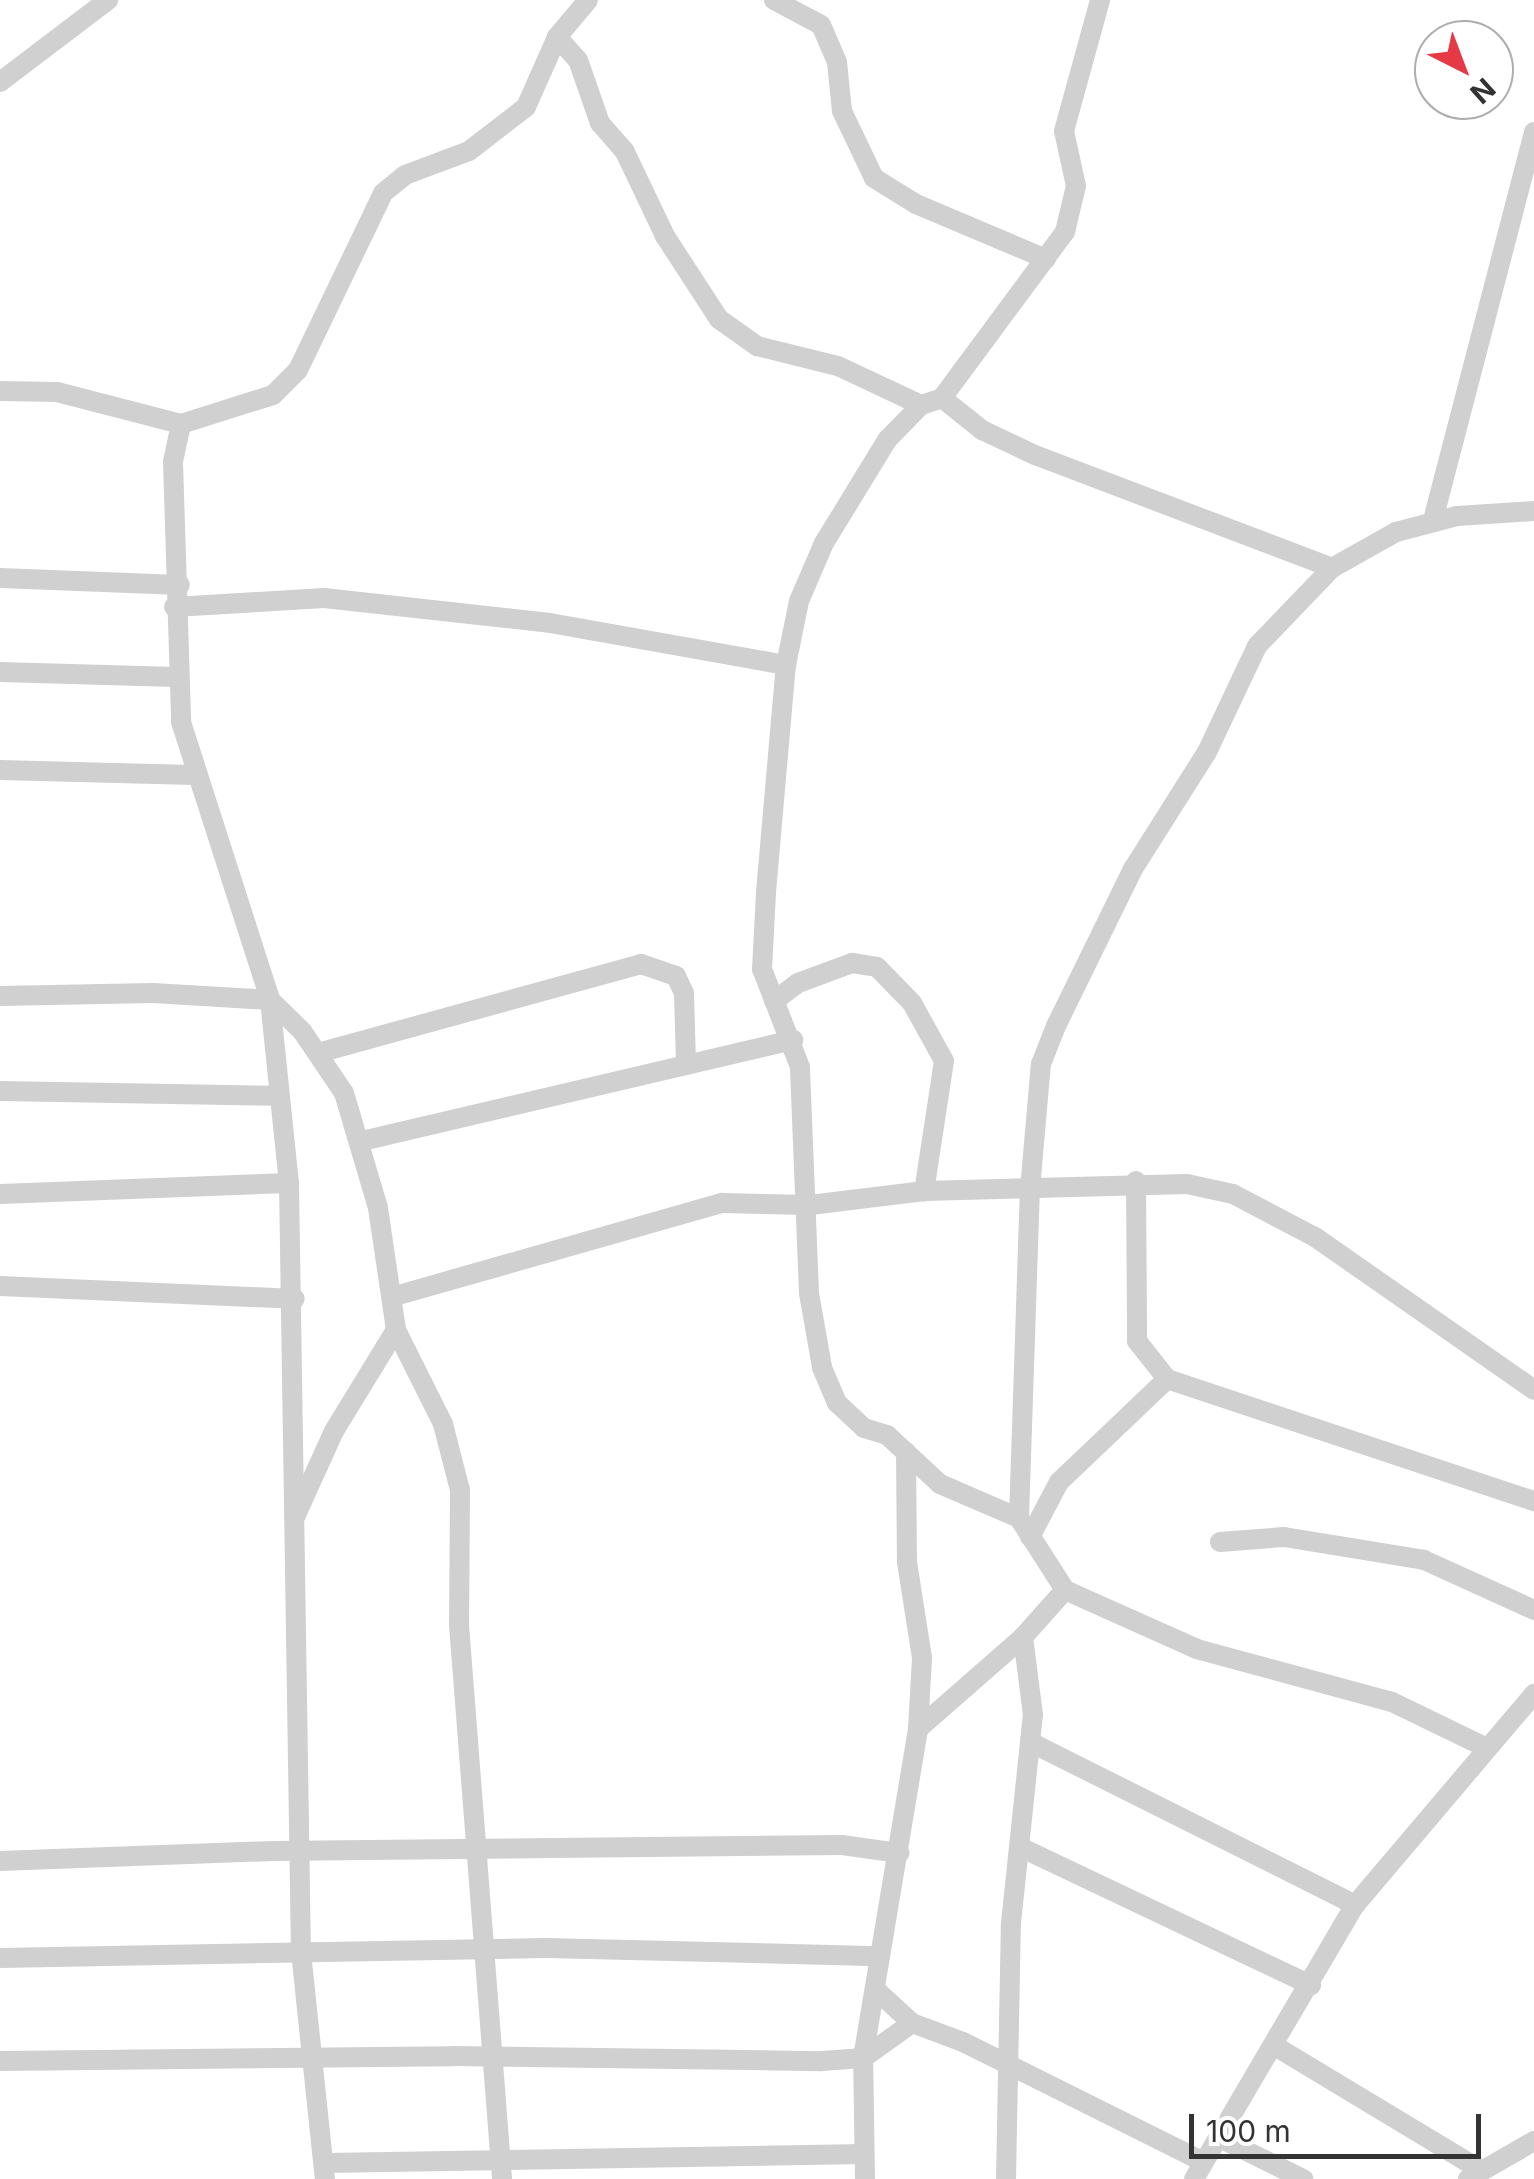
<!DOCTYPE html>
<style>
body{margin:0}
#map{position:relative;width:1534px;height:2179px;overflow:hidden;background:#fff;font-family:Inter,sans-serif}
div>[style]{position:absolute}
.minor>*{height:20px;margin:-10px;padding:0 10px;transform-origin:10px;border-radius:10px;background:#d0d0d0}
span{translate:-50% -50%;white-space:nowrap;text-align:center;line-height:1.15;-webkit-text-stroke:10px #fff;paint-order:stroke}
.north{position:absolute;left:1414px;top:20px;width:100px;height:100px;box-sizing:border-box;background:#fff;border:2px solid #adadad;border-radius:50%;rotate:138deg;font-size:28px;font-weight:700;line-height:40px;text-align:center;color:#333}
.north::after{content:'';display:block;margin:auto;width:35px;height:45px;background:#e63946;clip-path:polygon(50% 0,100% 100%,50% 72%,0 100%)}
.scale{position:absolute;left:1189px;top:2114px;width:292px;height:45px;box-sizing:border-box;border:5px solid #333;border-top:0;padding-left:12px;font-size:30px;line-height:35px;white-space:nowrap;color:#333;-webkit-text-stroke:8px #fff;paint-order:stroke}
</style>
<div id="map">
<div class="minor">
<i style="left:774px;top:0;width:53px;rotate:28deg"></i>
<i style="left:821px;top:25px;width:40px;rotate:66.6deg"></i>
<i style="left:837px;top:62px;width:49px;rotate:84.2deg"></i>
<i style="left:842px;top:111px;width:74px;rotate:64.5deg"></i>
<i style="left:874px;top:178px;width:49px;rotate:31.8deg"></i>
<i style="left:916px;top:204px;width:141px;rotate:22.9deg"></i>
<i style="left:557px;top:37px;width:31px;rotate:48deg"></i>
<i style="left:578px;top:60px;width:67px;rotate:70.8deg"></i>
<i style="left:600px;top:123px;width:38px;rotate:49deg"></i>
<i style="left:625px;top:152px;width:93px;rotate:64.5deg"></i>
<i style="left:665px;top:236px;width:99px;rotate:57deg"></i>
<i style="left:719px;top:319px;width:47px;rotate:35.4deg"></i>
<i style="left:757px;top:346px;width:83px;rotate:13.9deg"></i>
<i style="left:838px;top:366px;width:92px;rotate:25.2deg"></i>
<i style="left:0;top:82px;width:136px;rotate:-37.2deg"></i>
<i style="left:0;top:391px;width:57px;rotate:1deg"></i>
<i style="left:57px;top:392px;width:128px;rotate:14.5deg"></i>
<i style="left:181px;top:424px;width:96px;rotate:-17.5deg"></i>
<i style="left:273px;top:395px;width:35px;rotate:-45deg"></i>
<i style="left:298px;top:370px;width:196px;rotate:-64.3deg"></i>
<i style="left:383px;top:193px;width:28px;rotate:-39deg"></i>
<i style="left:405px;top:175px;width:68px;rotate:-20.6deg"></i>
<i style="left:469px;top:151px;width:72px;rotate:-37.7deg"></i>
<i style="left:526px;top:107px;width:77px;rotate:-66.1deg"></i>
<i style="left:557px;top:37px;width:48px;rotate:-50deg"></i>
<i style="left:942px;top:398px;width:51px;rotate:38.7deg"></i>
<i style="left:982px;top:430px;width:59px;rotate:25.3deg"></i>
<i style="left:1035px;top:455px;width:318px;rotate:20.8deg"></i>
<i style="left:181px;top:424px;width:39px;rotate:102deg"></i>
<i style="left:173px;top:462px;width:260px;rotate:88.2deg"></i>
<i style="left:181px;top:722px;width:292px;rotate:72.2deg"></i>
<i style="left:270px;top:1000px;width:184px;rotate:84.1deg"></i>
<i style="left:289px;top:1183px;width:769px;rotate:89.11deg"></i>
<i style="left:301px;top:1952px;width:228px;rotate:84deg"></i>
<i style="left:1433px;top:520px;width:401px;rotate:-75.4deg"></i>
<i style="left:0;top:578px;width:180px;rotate:2.2deg"></i>
<i style="left:174px;top:607px;width:150px;rotate:-3.4deg"></i>
<i style="left:324px;top:598px;width:227px;rotate:6.3deg"></i>
<i style="left:550px;top:623px;width:240px;rotate:10.1deg"></i>
<i style="left:0;top:672px;width:176px;rotate:1.6deg"></i>
<i style="left:0;top:770px;width:194px;rotate:1.5deg"></i>
<i style="left:0;top:996px;width:153px;rotate:-1.1deg"></i>
<i style="left:153px;top:993px;width:117px;rotate:3.4deg"></i>
<i style="left:270px;top:1000px;width:45px;rotate:44.1deg"></i>
<i style="left:302px;top:1031px;width:75px;rotate:55.9deg"></i>
<i style="left:344px;top:1093px;width:120px;rotate:73.5deg"></i>
<i style="left:378px;top:1208px;width:123px;rotate:81.6deg"></i>
<i style="left:396px;top:1330px;width:105px;rotate:63.4deg"></i>
<i style="left:443px;top:1424px;width:68px;rotate:75.6deg"></i>
<i style="left:460px;top:1490px;width:135px;rotate:90.4deg"></i>
<i style="left:459px;top:1625px;width:556px;rotate:85.56deg"></i>
<i style="left:774px;top:1001px;width:30px;rotate:-37deg"></i>
<i style="left:798px;top:983px;width:58px;rotate:-20.3deg"></i>
<i style="left:852px;top:963px;width:25px;rotate:9deg"></i>
<i style="left:877px;top:967px;width:50px;rotate:45.8deg"></i>
<i style="left:912px;top:1003px;width:66px;rotate:61.1deg"></i>
<i style="left:944px;top:1061px;width:132px;rotate:98.7deg"></i>
<i style="left:318px;top:1053px;width:335px;rotate:-15.4deg"></i>
<i style="left:641px;top:964px;width:37px;rotate:19deg"></i>
<i style="left:676px;top:976px;width:19px;rotate:65deg"></i>
<i style="left:684px;top:993px;width:72px;rotate:88.4deg"></i>
<i style="left:0;top:1091px;width:279px;rotate:1deg"></i>
<i style="left:362px;top:1141px;width:443px;rotate:-13.2deg"></i>
<i style="left:1136px;top:1181px;width:160px;rotate:89.6deg"></i>
<i style="left:1137px;top:1341px;width:48px;rotate:51.7deg"></i>
<i style="left:0;top:1194px;width:289px;rotate:-2.2deg"></i>
<i style="left:0;top:1286px;width:295px;rotate:2.5deg"></i>
<i style="left:395px;top:1296px;width:340px;rotate:-15.9deg"></i>
<i style="left:722px;top:1203px;width:88px;rotate:1.3deg"></i>
<i style="left:810px;top:1205px;width:115px;rotate:-7deg"></i>
<i style="left:924px;top:1191px;width:263px;rotate:-1.5deg"></i>
<i style="left:1187px;top:1184px;width:47px;rotate:12.3deg"></i>
<i style="left:1233px;top:1194px;width:93px;rotate:27.7deg"></i>
<i style="left:1315px;top:1237px;width:267px;rotate:34.9deg"></i>
<i style="left:906px;top:1452px;width:110px;rotate:89.5deg"></i>
<i style="left:907px;top:1562px;width:97px;rotate:81.1deg"></i>
<i style="left:922px;top:1658px;width:71px;rotate:93.2deg"></i>
<i style="left:295px;top:1517px;width:94px;rotate:-65.6deg"></i>
<i style="left:334px;top:1431px;width:119px;rotate:-58.5deg"></i>
<i style="left:1019px;top:1518px;width:86px;rotate:-156.7deg"></i>
<i style="left:940px;top:1484px;width:72px;rotate:-137.2deg"></i>
<i style="left:887px;top:1435px;width:24px;rotate:-163deg"></i>
<i style="left:864px;top:1428px;width:37px;rotate:-137deg"></i>
<i style="left:837px;top:1403px;width:39px;rotate:-113deg"></i>
<i style="left:822px;top:1367px;width:75px;rotate:-100deg"></i>
<i style="left:809px;top:1293px;width:226px;rotate:-92.3deg"></i>
<i style="left:800px;top:1067px;width:105px;rotate:-111.2deg"></i>
<i style="left:762px;top:969px;width:77px;rotate:-87deg"></i>
<i style="left:766px;top:892px;width:228px;rotate:-85deg"></i>
<i style="left:786px;top:665px;width:65px;rotate:-78.5deg"></i>
<i style="left:799px;top:601px;width:63px;rotate:-66.7deg"></i>
<i style="left:824px;top:543px;width:121px;rotate:-58.5deg"></i>
<i style="left:887px;top:440px;width:49px;rotate:-45.8deg"></i>
<i style="left:921px;top:405px;width:22px;rotate:-18deg"></i>
<i style="left:942px;top:398px;width:207px;rotate:-53.5deg"></i>
<i style="left:1065px;top:232px;width:47px;rotate:-76.6deg"></i>
<i style="left:1076px;top:186px;width:56px;rotate:-102.3deg"></i>
<i style="left:1064px;top:131px;width:136px;rotate:-74.6deg"></i>
<i style="left:1030px;top:1537px;width:62px;rotate:-62.2deg"></i>
<i style="left:1059px;top:1482px;width:149px;rotate:-43.6deg"></i>
<i style="left:1167px;top:1379px;width:387px;rotate:18.4deg"></i>
<i style="left:1220px;top:1542px;width:64px;rotate:-4.5deg"></i>
<i style="left:1284px;top:1537px;width:142px;rotate:9.3deg"></i>
<i style="left:1424px;top:1560px;width:121px;rotate:24.4deg"></i>
<i style="left:1030px;top:1742px;width:364px;rotate:26.6deg"></i>
<i style="left:1487px;top:1748px;width:106px;rotate:-154.2deg"></i>
<i style="left:1392px;top:1702px;width:202px;rotate:-164.8deg"></i>
<i style="left:1197px;top:1649px;width:145px;rotate:-155.9deg"></i>
<i style="left:1065px;top:1590px;width:85px;rotate:-122.6deg"></i>
<i style="left:1019px;top:1518px;width:329px;rotate:-88.1deg"></i>
<i style="left:1030px;top:1189px;width:125px;rotate:-85deg"></i>
<i style="left:1041px;top:1064px;width:41px;rotate:-68.5deg"></i>
<i style="left:1056px;top:1026px;width:175px;rotate:-63.9deg"></i>
<i style="left:1133px;top:869px;width:138px;rotate:-57.7deg"></i>
<i style="left:1207px;top:752px;width:117px;rotate:-64.7deg"></i>
<i style="left:1257px;top:646px;width:108px;rotate:-46.1deg"></i>
<i style="left:1332px;top:568px;width:73px;rotate:-29.4deg"></i>
<i style="left:1396px;top:532px;width:63px;rotate:-14.7deg"></i>
<i style="left:1457px;top:516px;width:77px;rotate:-3.7deg"></i>
<i style="left:1022px;top:1848px;width:320px;rotate:25.4deg"></i>
<i style="left:0;top:1861px;width:274px;rotate:-2.1deg"></i>
<i style="left:274px;top:1851px;width:568px;rotate:-0.61deg"></i>
<i style="left:842px;top:1845px;width:58px;rotate:8deg"></i>
<i style="left:0;top:1958px;width:546px;rotate:-1.05deg"></i>
<i style="left:546px;top:1948px;width:334px;rotate:1.4deg"></i>
<i style="left:875px;top:1989px;width:50px;rotate:42.6deg"></i>
<i style="left:1275px;top:2046px;width:238px;rotate:31.1deg"></i>
<i style="left:0;top:2061px;width:453px;rotate:-0.6deg"></i>
<i style="left:453px;top:2056px;width:369px;rotate:0.8deg"></i>
<i style="left:822px;top:2061px;width:41px;rotate:-4.2deg"></i>
<i style="left:863px;top:2058px;width:60px;rotate:-35.5deg"></i>
<i style="left:912px;top:2023px;width:54px;rotate:20.4deg"></i>
<i style="left:963px;top:2042px;width:269px;rotate:26.5deg"></i>
<i style="left:1220px;top:2138px;width:93px;rotate:26.3deg"></i>
<i style="left:325px;top:2163px;width:539px;rotate:-0.96deg"></i>
<i style="left:865px;top:2179px;width:121px;rotate:-90.9deg"></i>
<i style="left:863px;top:2058px;width:334px;rotate:-80.5deg"></i>
<i style="left:918px;top:1729px;width:140px;rotate:-41.2deg"></i>
<i style="left:1023px;top:1637px;width:63px;rotate:-48.2deg"></i>
<i style="left:1006px;top:2179px;width:256px;rotate:-88.9deg"></i>
<i style="left:1011px;top:1923px;width:209px;rotate:-84deg"></i>
<i style="left:1033px;top:1715px;width:79px;rotate:-97.3deg"></i>
<i style="left:1194px;top:2179px;width:318px;rotate:-59.6deg"></i>
<i style="left:1355px;top:1905px;width:277px;rotate:-49.7deg"></i>
<i style="left:1468px;top:2179px;width:76px;rotate:-29.9deg"></i>
</div>
<div class="north">N</div>
<div class="scale">100 m</div>
</div>
